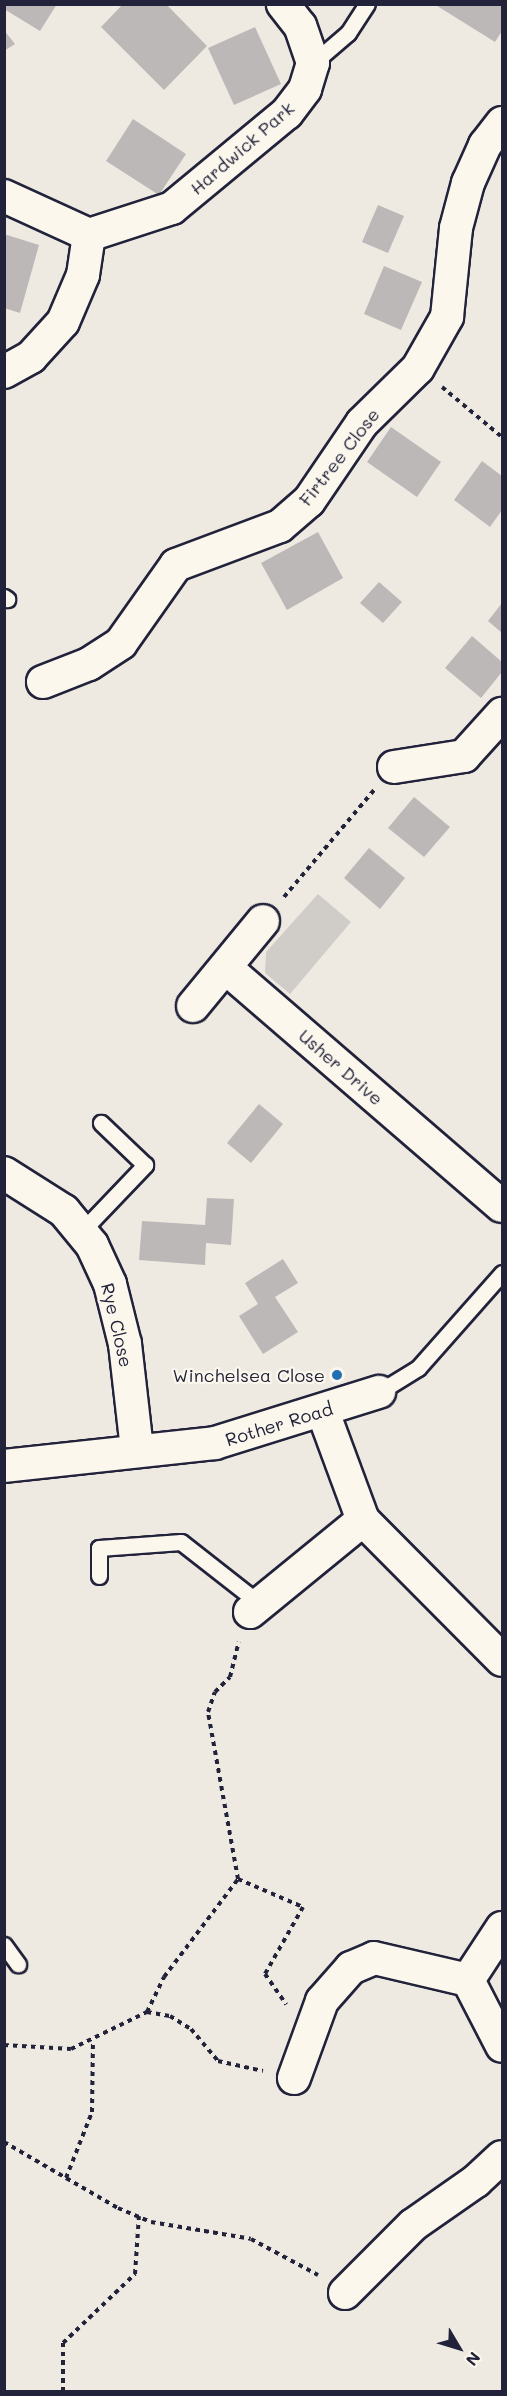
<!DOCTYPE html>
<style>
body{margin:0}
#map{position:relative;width:507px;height:2396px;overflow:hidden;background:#eeeae2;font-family:Mali,sans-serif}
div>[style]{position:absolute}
.green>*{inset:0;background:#d0cdc9}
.building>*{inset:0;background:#bcb8b8}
.path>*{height:4px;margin-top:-2px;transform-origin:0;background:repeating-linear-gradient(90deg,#22223b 0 4.5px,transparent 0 9px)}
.roads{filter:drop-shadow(2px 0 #22223b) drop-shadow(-2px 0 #22223b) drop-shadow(0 2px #22223b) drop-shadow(0 -2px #22223b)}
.service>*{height:15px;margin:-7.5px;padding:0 7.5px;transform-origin:7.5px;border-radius:7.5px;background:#fbf7ec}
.minor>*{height:32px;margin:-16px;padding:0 16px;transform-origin:16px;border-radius:16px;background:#fbf7ec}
.dots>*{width:16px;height:16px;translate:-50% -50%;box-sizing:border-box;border:3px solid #fbf7ec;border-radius:50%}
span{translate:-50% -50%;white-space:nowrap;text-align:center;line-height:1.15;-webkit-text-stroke:4.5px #fbf7ec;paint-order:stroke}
.street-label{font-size:18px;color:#22223b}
.poi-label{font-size:18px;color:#22223b}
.right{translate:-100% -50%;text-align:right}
.frame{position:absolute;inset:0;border:6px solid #22223b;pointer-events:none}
.north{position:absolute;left:429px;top:2318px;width:60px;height:60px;-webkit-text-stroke:4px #fbf7ec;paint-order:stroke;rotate:128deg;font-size:16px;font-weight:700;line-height:24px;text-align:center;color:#22223b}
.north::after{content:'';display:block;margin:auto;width:21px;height:27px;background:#22223b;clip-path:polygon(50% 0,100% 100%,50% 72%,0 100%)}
</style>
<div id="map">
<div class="green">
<i style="clip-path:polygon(318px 894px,351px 922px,290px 994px,265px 973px,266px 952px)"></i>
</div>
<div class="building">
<i style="clip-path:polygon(4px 4px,57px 4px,40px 31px,4px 9px)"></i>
<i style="clip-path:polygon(123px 4px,166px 4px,207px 46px,164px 90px,101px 27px)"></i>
<i style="clip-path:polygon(434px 4px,502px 4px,502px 31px,495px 42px)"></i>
<i style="clip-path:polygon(255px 27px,281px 84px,234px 105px,208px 48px)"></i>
<i style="clip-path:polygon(4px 30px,15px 44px,4px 51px)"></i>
<i style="clip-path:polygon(133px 119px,186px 154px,159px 195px,106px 161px)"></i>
<i style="clip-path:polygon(378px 205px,404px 216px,388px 253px,362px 242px)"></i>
<i style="clip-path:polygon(4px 234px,39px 245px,20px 313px,4px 308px)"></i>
<i style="clip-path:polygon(384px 266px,422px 282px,401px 330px,364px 314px)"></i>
<i style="clip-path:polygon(391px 427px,441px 462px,417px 497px,367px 462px)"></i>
<i style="clip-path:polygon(482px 461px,502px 476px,502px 510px,490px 527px,454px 500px)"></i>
<i style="clip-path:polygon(318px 532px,343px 578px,287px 610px,261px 563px)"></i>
<i style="clip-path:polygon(379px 582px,402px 602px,383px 623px,360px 603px)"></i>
<i style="clip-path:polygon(502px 603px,502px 633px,488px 621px)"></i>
<i style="clip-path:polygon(472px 636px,502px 662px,502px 672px,481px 698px,445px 668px)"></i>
<i style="clip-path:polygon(414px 797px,450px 827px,424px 857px,388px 828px)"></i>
<i style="clip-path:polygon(369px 848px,405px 878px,380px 909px,344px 878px)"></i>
<i style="clip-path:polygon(259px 1104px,283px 1124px,251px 1163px,227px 1143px)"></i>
<i style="clip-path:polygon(207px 1198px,234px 1199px,231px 1245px,206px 1243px,205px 1265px,139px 1260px,142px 1221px,205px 1225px)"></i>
<i style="clip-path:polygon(283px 1259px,298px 1283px,275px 1297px,298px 1332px,263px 1354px,239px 1316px,258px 1304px,245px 1283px)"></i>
</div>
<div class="path">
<i style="left:442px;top:387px;width:78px;rotate:39.8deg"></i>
<i style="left:284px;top:897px;width:140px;rotate:-49.9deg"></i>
<i style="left:238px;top:1879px;width:71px;rotate:23.3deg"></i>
<i style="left:303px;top:1907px;width:77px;rotate:119.6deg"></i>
<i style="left:265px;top:1974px;width:37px;rotate:55deg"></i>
<i style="left:147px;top:2012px;width:39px;rotate:-64deg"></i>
<i style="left:164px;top:1977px;width:123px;rotate:-52.9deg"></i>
<i style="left:238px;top:1879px;width:170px;rotate:-100.2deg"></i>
<i style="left:208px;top:1712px;width:21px;rotate:-71deg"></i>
<i style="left:215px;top:1692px;width:21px;rotate:-45deg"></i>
<i style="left:230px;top:1677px;width:36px;rotate:-76deg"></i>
<i style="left:4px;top:2045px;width:67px;rotate:3.4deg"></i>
<i style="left:71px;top:2049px;width:85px;rotate:-26deg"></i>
<i style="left:147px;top:2012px;width:23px;rotate:10deg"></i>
<i style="left:170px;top:2016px;width:25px;rotate:32deg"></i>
<i style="left:191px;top:2029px;width:42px;rotate:49.8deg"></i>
<i style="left:218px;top:2061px;width:46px;rotate:12.5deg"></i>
<i style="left:4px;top:2142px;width:132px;rotate:30.1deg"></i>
<i style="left:118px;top:2208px;width:36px;rotate:23deg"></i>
<i style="left:151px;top:2222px;width:101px;rotate:9.6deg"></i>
<i style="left:251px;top:2239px;width:76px;rotate:28.2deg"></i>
<i style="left:66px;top:2178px;width:71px;rotate:-68.5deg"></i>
<i style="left:92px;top:2112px;width:70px;rotate:-89.2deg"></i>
<i style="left:63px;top:2392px;width:49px;rotate:-90deg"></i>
<i style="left:63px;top:2343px;width:100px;rotate:-43.8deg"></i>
<i style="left:135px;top:2274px;width:58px;rotate:-86.1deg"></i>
</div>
<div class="roads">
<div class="service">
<i style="left:313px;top:63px;width:46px;rotate:-40.6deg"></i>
<i style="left:348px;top:33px;width:35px;rotate:-57deg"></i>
<i style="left:4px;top:597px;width:4px;rotate:34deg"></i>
<i style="left:81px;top:1232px;width:93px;rotate:-46.3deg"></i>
<i style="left:145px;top:1165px;width:61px;rotate:-136.3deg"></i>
<i style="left:379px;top:1392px;width:46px;rotate:-31.6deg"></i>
<i style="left:418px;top:1368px;width:127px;rotate:-48.5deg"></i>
<i style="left:99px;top:1576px;width:28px;rotate:-90deg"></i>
<i style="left:99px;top:1548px;width:82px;rotate:-4.2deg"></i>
<i style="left:181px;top:1542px;width:100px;rotate:38.1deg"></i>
<i style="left:4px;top:1945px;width:24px;rotate:54deg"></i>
</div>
<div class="minor">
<i style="left:4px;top:196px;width:94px;rotate:24.6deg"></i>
<i style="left:4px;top:372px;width:31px;rotate:-29deg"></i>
<i style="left:31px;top:357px;width:47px;rotate:-47.6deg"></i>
<i style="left:63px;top:322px;width:51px;rotate:-66.9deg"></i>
<i style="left:83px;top:275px;width:40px;rotate:-81.5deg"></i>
<i style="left:89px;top:235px;width:87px;rotate:-18deg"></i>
<i style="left:172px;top:208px;width:149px;rotate:-39.6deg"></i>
<i style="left:287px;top:113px;width:30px;rotate:-53deg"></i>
<i style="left:305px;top:89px;width:27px;rotate:-73deg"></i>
<i style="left:313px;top:63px;width:39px;rotate:-109deg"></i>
<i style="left:300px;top:26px;width:28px;rotate:-128deg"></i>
<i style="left:43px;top:682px;width:49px;rotate:-21.4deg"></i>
<i style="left:89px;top:664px;width:38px;rotate:-33deg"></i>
<i style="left:121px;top:643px;width:95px;rotate:-54.8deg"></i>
<i style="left:176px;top:565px;width:111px;rotate:-20.6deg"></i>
<i style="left:280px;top:526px;width:38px;rotate:-41deg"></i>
<i style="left:309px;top:501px;width:94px;rotate:-55.8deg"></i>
<i style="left:362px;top:423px;width:78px;rotate:-44.5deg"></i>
<i style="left:418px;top:368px;width:59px;rotate:-60.4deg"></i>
<i style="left:447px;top:317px;width:89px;rotate:-84.2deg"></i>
<i style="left:456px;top:228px;width:47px;rotate:-75.1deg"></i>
<i style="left:468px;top:183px;width:42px;rotate:-65.9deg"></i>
<i style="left:485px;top:145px;width:28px;rotate:-52deg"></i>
<i style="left:394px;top:767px;width:71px;rotate:-8.9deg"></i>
<i style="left:464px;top:756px;width:57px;rotate:-47.9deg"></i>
<i style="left:226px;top:968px;width:364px;rotate:40.8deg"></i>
<i style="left:193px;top:1006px;width:110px;rotate:-50.5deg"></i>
<i style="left:4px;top:1173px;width:71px;rotate:32.3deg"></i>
<i style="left:64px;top:1211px;width:44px;rotate:50.5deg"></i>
<i style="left:92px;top:1245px;width:43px;rotate:65.2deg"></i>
<i style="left:110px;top:1284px;width:62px;rotate:76deg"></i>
<i style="left:125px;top:1344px;width:107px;rotate:83.5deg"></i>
<i style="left:323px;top:1412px;width:115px;rotate:69.7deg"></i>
<i style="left:363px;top:1520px;width:197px;rotate:45.2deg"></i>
<i style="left:4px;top:1466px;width:212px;rotate:-6.2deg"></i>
<i style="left:215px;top:1443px;width:172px;rotate:-17.3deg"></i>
<i style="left:250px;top:1612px;width:146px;rotate:-39.2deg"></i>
<i style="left:502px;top:1928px;width:62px;rotate:123.2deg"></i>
<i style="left:468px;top:1980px;width:74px;rotate:62.7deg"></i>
<i style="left:294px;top:2078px;width:82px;rotate:-70deg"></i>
<i style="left:322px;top:2001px;width:44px;rotate:-48.7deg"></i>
<i style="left:351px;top:1968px;width:25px;rotate:-23deg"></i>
<i style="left:374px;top:1958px;width:97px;rotate:13.2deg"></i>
<i style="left:345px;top:2293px;width:96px;rotate:-45deg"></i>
<i style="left:413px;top:2225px;width:77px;rotate:-34.9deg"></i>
<i style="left:476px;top:2181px;width:35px;rotate:-43deg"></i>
</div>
</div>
<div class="dots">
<i style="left:337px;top:1375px;background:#1f6fb2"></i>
</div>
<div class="street-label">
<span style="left:242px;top:148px;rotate:-41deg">Hardwick Park</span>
<span style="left:339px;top:457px;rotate:-52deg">Firtree Close</span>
<span style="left:341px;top:1067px;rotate:41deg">Usher Drive</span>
<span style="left:117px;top:1325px;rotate:77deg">Rye Close</span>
<span style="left:279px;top:1424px;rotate:-17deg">Rother Road</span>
</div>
<div class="poi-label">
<span class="right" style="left:325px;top:1375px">Winchelsea Close</span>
</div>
<div class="frame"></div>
<div class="north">N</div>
</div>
